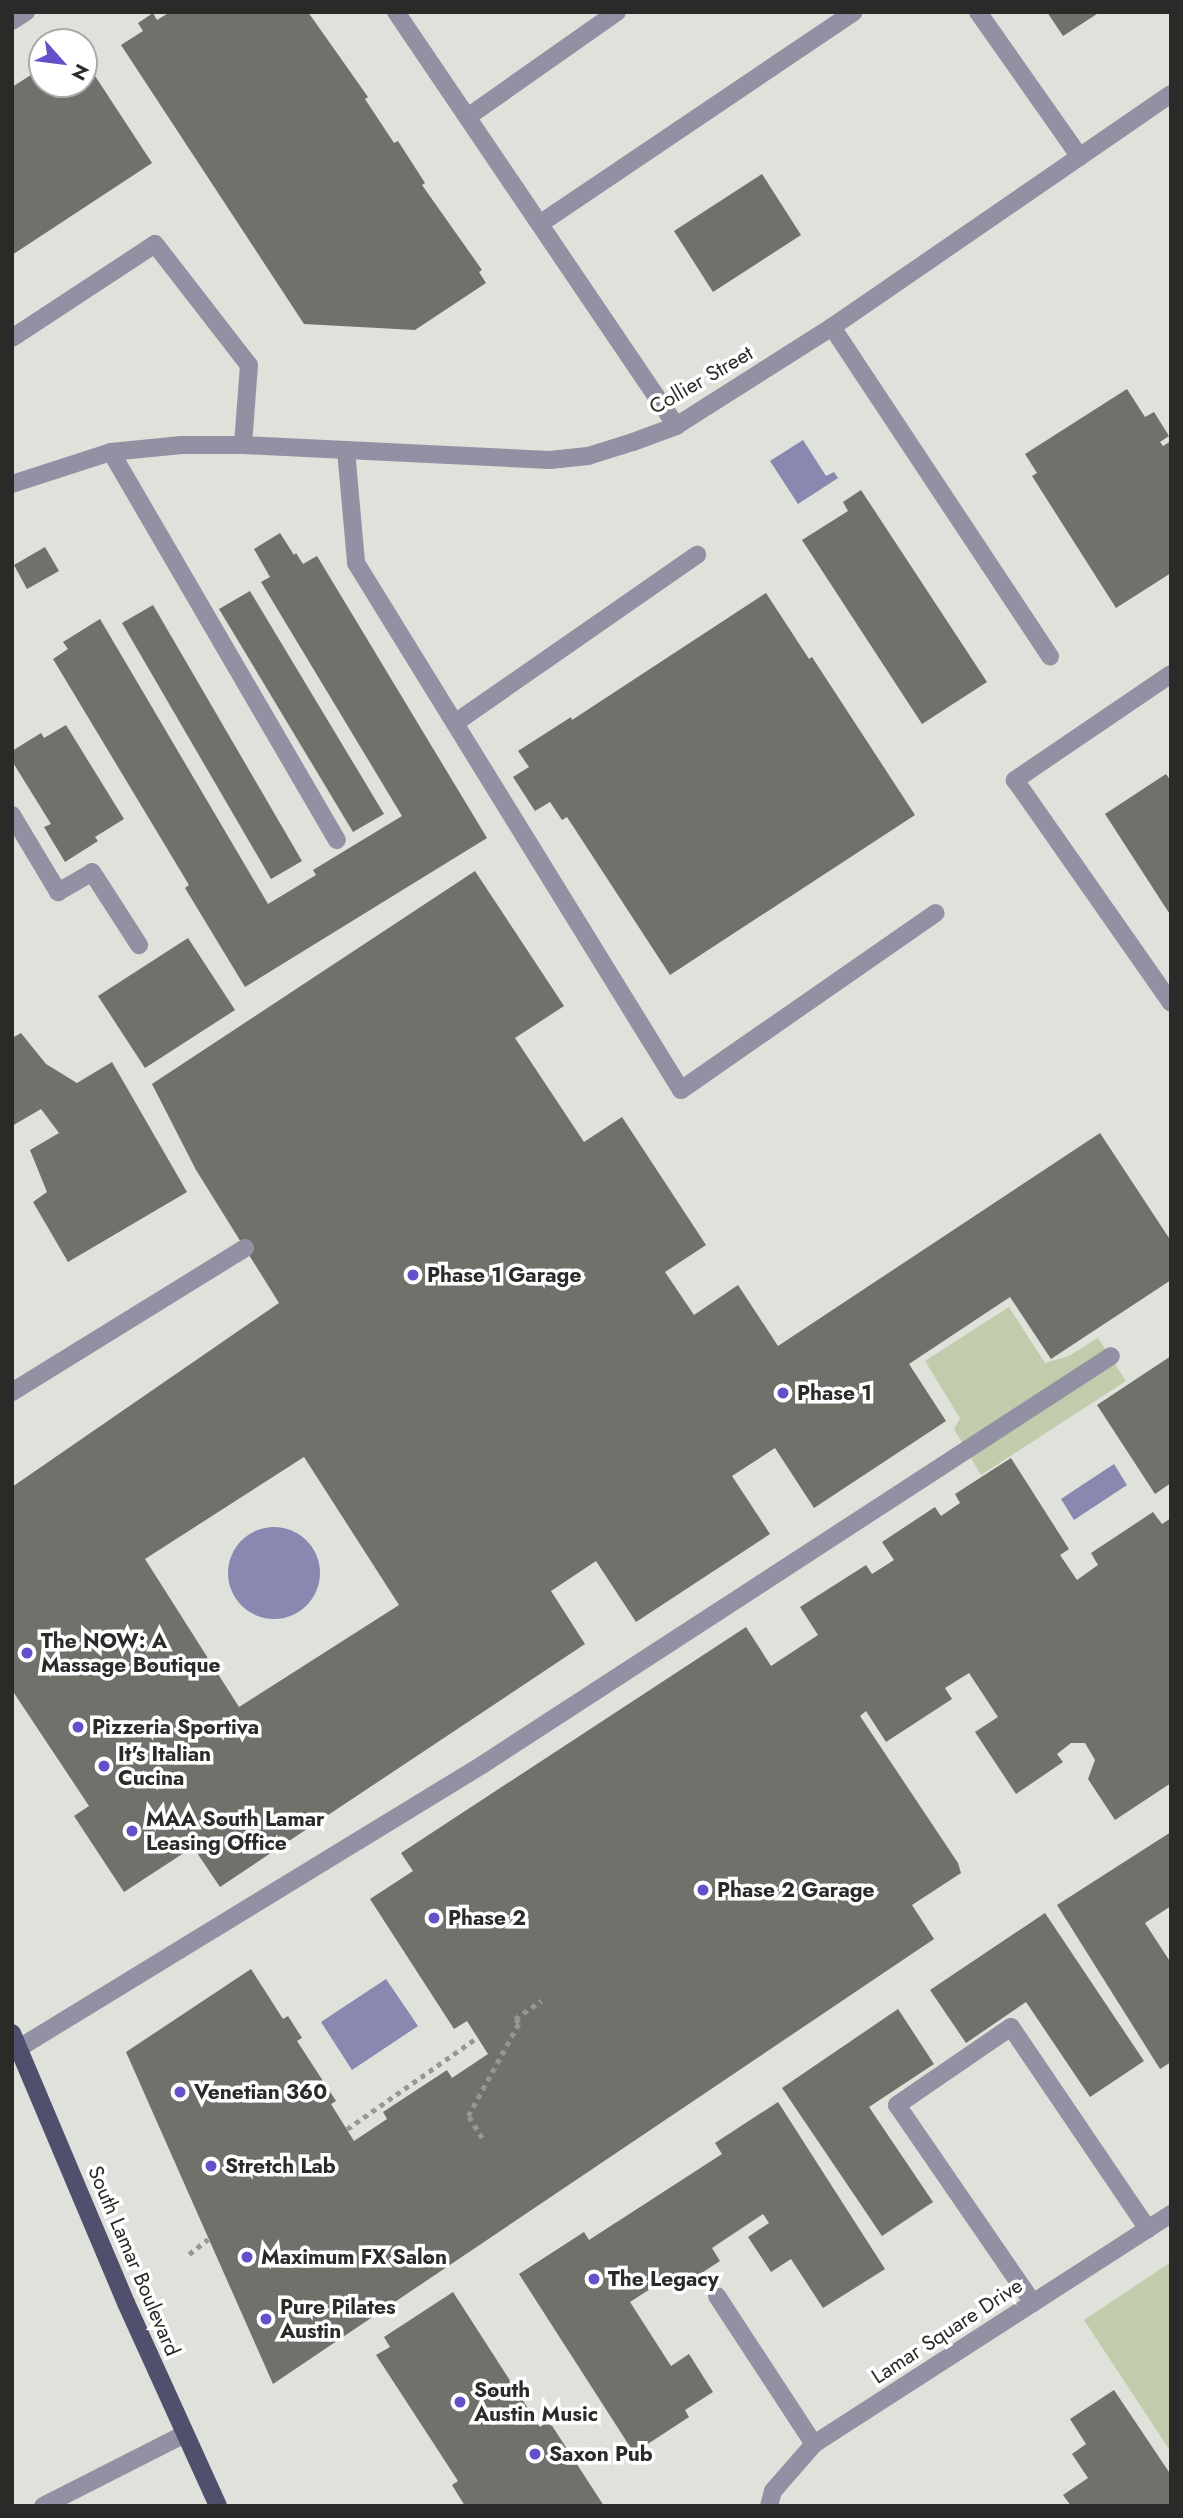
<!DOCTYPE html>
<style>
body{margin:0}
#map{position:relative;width:1183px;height:2518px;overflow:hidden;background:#dfe1db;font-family:Jost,sans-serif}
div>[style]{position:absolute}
.green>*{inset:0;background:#c2cbab}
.water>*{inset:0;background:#8a88b0}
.round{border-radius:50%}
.building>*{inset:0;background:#6f716b}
.path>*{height:4.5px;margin-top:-2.25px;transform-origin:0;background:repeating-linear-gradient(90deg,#959792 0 5px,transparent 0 10px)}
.service>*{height:18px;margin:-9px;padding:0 9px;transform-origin:9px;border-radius:9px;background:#9191a3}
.minor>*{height:18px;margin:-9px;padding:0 9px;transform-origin:9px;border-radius:9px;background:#9191a3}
.tertiary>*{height:18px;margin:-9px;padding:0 9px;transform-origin:9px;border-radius:9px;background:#9191a3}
.primary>*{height:18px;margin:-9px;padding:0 9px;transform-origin:9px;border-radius:9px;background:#514f6e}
.dots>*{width:19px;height:19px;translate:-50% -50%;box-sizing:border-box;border:4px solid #fff;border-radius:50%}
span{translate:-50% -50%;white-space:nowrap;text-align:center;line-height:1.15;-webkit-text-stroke:7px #fff;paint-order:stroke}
.street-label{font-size:21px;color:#2a2b28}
.poi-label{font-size:21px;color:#2a2b28;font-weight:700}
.left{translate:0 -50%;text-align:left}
.frame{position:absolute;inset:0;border:14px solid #2a2b28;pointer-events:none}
.north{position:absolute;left:28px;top:28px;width:70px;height:70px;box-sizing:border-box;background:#fff;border:2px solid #aaaaa9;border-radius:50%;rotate:118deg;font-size:19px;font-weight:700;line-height:28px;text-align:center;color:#2a2b28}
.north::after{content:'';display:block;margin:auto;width:24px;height:32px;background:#6550c9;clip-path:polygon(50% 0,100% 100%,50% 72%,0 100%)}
</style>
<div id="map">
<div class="green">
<i style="clip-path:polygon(1009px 1307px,1045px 1363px,1069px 1356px,1098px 1338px,1126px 1381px,981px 1475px,954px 1429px,960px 1418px,925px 1361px)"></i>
<i style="clip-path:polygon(1171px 2262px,1171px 2452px,1084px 2320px)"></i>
</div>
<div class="water">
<i style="clip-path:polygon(803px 440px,826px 476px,834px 472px,838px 478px,798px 504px,770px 461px)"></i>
<i style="clip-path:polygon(1114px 1464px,1127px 1485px,1074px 1520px,1061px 1499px)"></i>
<i class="round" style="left:228px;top:1527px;width:92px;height:92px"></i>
<i style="clip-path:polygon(386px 1979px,418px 2026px,352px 2070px,321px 2022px)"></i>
</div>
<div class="building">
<i style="clip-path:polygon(170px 12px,308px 12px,368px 97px,365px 99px,394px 143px,398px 141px,425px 183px,422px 185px,482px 270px,479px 272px,486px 283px,415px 330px,304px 324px,121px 45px,143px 31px,138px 23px,153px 13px,157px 20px)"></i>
<i style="clip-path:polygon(1047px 12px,1100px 12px,1063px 36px)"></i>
<i style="clip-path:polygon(84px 59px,152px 163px,12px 255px,12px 87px,42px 68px,42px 84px,84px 84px)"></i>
<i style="clip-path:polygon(762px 174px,801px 235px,713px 292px,674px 231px)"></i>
<i style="clip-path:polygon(1127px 389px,1145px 417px,1154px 412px,1169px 436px,1160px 442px,1163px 446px,1171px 441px,1171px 573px,1116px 608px,1032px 476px,1037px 473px,1025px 454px)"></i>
<i style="clip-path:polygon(861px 490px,987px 682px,922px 724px,802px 540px,848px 511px,843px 502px)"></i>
<i style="clip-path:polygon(280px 533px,294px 555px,296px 553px,303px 564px,317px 556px,487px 838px,245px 987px,185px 888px,189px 885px,53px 659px,68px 649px,63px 642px,100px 619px,268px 904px,316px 875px,313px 870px,402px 816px,261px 582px,270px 577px,254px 549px)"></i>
<i style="clip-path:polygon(45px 547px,59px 571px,27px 589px,14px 565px)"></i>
<i style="clip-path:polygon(250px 591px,384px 814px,353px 832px,219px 609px)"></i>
<i style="clip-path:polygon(766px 593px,809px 659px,812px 657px,915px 815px,670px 975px,567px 817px,562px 820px,550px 802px,535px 811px,513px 777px,529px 767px,518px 751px,571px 717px,572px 720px)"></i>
<i style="clip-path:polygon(153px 605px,302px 861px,271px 879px,122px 623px)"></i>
<i style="clip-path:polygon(66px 725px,124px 819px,95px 837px,98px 841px,65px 862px,44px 827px,51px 824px,12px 761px,12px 751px,41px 733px,44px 738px)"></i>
<i style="clip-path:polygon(1166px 774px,1171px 781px,1171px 916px,1105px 814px)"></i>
<i style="clip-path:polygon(evenodd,475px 871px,564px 1006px,515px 1038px,584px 1142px,622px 1117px,706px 1245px,665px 1272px,694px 1315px,738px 1285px,778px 1346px,1100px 1133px,1171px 1241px,1171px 1280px,1051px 1359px,1010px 1297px,909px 1364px,946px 1421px,814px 1508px,775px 1448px,732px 1476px,770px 1534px,636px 1622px,596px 1561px,551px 1591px,585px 1644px,220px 1887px,193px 1847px,124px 1892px,74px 1816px,89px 1806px,12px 1690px,12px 1487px,279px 1303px,196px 1170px,152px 1084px,475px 871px,304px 1457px,399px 1605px,239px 1707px,145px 1559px,304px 1457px)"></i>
<i style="clip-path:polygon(188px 938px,235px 1010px,145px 1068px,98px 996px)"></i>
<i style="clip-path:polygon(21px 1033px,46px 1064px,77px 1083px,112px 1062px,187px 1192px,68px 1262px,33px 1202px,47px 1192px,30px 1150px,59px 1133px,41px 1109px,12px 1126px,12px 1038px)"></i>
<i style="clip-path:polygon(1171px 1356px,1171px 1483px,1155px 1494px,1097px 1405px)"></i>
<i style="clip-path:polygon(1011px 1458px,1069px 1549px,1060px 1555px,1077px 1580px,1098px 1565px,1091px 1553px,1153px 1512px,1162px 1524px,1171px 1518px,1171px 1783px,1115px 1820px,1088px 1779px,1095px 1760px,1085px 1743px,1071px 1743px,1057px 1754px,1063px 1762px,1016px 1794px,975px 1732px,998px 1717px,969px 1673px,945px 1688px,952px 1699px,886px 1742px,866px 1711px,860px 1716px,958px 1863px,961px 1873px,912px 1905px,934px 1939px,273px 2384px,126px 2052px,251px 1969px,283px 2019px,288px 2016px,302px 2038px,297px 2041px,336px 2101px,331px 2104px,354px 2141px,387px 2119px,383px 2112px,447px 2070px,452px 2078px,488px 2054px,467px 2021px,454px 2029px,370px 1899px,413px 1871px,401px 1853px,746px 1627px,771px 1666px,818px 1635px,800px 1607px,866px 1565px,872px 1574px,894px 1560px,882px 1542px,935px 1507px,941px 1516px,960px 1503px,955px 1494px)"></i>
<i style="clip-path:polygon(1171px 1832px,1171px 1906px,1145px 1923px,1171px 1963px,1171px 2062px,1160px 2069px,1057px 1905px)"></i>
<i style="clip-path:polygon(1045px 1913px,1144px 2061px,1090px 2097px,1026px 2002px,966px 2043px,930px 1990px)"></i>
<i style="clip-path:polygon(898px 2009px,934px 2064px,869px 2107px,933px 2202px,882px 2236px,782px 2088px)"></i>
<i style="clip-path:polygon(778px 2102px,885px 2269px,823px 2308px,791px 2259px,771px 2272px,748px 2237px,769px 2223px,763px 2214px,712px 2248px,720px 2261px,683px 2285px,675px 2273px,630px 2302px,671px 2366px,689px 2354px,713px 2392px,685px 2410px,689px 2417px,634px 2453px,519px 2274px,584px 2232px,589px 2240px,722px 2154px,715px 2143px)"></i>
<i style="clip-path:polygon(453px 2292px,540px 2427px,549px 2421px,604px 2506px,465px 2506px,452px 2485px,458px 2481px,376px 2355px,390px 2347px,384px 2337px)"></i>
<i style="clip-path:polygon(1114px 2390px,1171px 2475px,1171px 2506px,1071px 2506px,1063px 2495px,1088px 2478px,1072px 2454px,1086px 2444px,1070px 2419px)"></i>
</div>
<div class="path">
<i style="left:347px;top:2129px;width:160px;rotate:-35.1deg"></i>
<i style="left:482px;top:2138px;width:26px;rotate:-122deg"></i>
<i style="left:468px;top:2116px;width:106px;rotate:-61.3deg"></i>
<i style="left:519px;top:2023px;width:6px;rotate:-135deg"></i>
<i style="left:515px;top:2019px;width:32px;rotate:-35deg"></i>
<i style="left:189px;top:2254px;width:24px;rotate:-38deg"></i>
</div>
<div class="service">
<i style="left:396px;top:12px;width:500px;rotate:55.9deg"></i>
<i style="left:978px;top:12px;width:177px;rotate:54.9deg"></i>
<i style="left:12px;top:21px;width:17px;rotate:-33deg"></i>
<i style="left:469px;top:116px;width:181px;rotate:-35.1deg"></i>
<i style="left:541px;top:223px;width:377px;rotate:-34deg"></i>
<i style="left:832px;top:327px;width:395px;rotate:56.5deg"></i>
<i style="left:12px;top:338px;width:171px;rotate:-33.3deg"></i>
<i style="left:155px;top:244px;width:153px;rotate:52.2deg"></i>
<i style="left:249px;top:365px;width:80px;rotate:94.3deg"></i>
<i style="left:346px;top:450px;width:113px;rotate:84.9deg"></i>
<i style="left:356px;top:563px;width:619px;rotate:58.34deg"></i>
<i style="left:681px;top:1090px;width:310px;rotate:-34.8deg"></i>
<i style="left:111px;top:452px;width:449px;rotate:59.8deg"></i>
<i style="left:1171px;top:674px;width:189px;rotate:145.8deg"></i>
<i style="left:1015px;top:780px;width:272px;rotate:55deg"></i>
<i style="left:455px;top:723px;width:295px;rotate:-34.8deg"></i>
<i style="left:12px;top:815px;width:90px;rotate:59.1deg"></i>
<i style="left:58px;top:892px;width:39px;rotate:-30deg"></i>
<i style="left:92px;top:872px;width:87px;rotate:57.2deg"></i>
<i style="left:12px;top:1392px;width:274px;rotate:-31.7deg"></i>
<i style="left:19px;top:2048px;width:543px;rotate:-31.43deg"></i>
<i style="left:482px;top:1765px;width:750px;rotate:-33.03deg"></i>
<i style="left:717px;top:2296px;width:177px;rotate:56.8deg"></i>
<i style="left:1033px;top:2303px;width:240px;rotate:-124.5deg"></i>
<i style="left:897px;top:2105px;width:138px;rotate:-34.4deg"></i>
<i style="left:1011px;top:2027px;width:244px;rotate:55.9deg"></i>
<i style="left:43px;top:2506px;width:159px;rotate:-26.9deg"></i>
</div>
<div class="minor">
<i style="left:769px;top:2506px;width:16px;rotate:-75deg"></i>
<i style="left:773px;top:2491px;width:62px;rotate:-48.9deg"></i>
<i style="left:814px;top:2444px;width:425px;rotate:-32.8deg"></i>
</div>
<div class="tertiary">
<i style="left:12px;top:484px;width:104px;rotate:-17.9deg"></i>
<i style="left:111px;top:452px;width:71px;rotate:-5.6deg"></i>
<i style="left:182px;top:445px;width:61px"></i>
<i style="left:243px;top:445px;width:307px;rotate:2.8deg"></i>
<i style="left:550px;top:460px;width:38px;rotate:-6deg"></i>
<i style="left:588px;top:456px;width:47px;rotate:-17.3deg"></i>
<i style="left:633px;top:442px;width:46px;rotate:-20.4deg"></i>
<i style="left:676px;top:426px;width:185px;rotate:-32.4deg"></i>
<i style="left:832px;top:327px;width:411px;rotate:-34.5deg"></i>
</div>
<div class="primary">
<i style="left:12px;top:2033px;width:293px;rotate:67.1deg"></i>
<i style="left:126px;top:2303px;width:223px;rotate:65.6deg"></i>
</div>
<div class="dots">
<i style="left:413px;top:1275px;background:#6550c9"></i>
<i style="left:783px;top:1393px;background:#6550c9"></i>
<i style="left:27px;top:1653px;background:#6550c9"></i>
<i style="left:78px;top:1727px;background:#6550c9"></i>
<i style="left:104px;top:1766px;background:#6550c9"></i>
<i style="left:132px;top:1831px;background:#6550c9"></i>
<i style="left:703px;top:1890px;background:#6550c9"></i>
<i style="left:434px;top:1918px;background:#6550c9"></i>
<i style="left:180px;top:2092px;background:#6550c9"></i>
<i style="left:211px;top:2166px;background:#6550c9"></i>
<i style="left:247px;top:2257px;background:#6550c9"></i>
<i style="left:594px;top:2279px;background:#6550c9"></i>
<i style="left:266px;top:2319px;background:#6550c9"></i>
<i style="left:460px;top:2402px;background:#6550c9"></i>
<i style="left:535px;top:2454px;background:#6550c9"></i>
</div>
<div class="street-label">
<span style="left:701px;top:380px;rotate:-30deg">Collier Street</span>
<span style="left:134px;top:2261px;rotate:67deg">South Lamar Boulevard</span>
<span style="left:947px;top:2331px;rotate:-33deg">Lamar Square Drive</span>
</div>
<div class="poi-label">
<span class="left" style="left:427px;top:1275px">Phase 1 Garage</span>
<span class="left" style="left:797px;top:1393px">Phase 1</span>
<span class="left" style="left:41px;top:1653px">The NOW: A<br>Massage Boutique</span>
<span class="left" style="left:92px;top:1727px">Pizzeria Sportiva</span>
<span class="left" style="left:118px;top:1766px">It's Italian<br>Cucina</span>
<span class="left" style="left:146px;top:1831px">MAA South Lamar<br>Leasing Office</span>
<span class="left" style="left:717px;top:1890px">Phase 2 Garage</span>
<span class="left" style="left:448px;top:1918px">Phase 2</span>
<span class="left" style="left:194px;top:2092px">Venetian 360</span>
<span class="left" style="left:225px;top:2166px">Stretch Lab</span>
<span class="left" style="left:261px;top:2257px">Maximum FX Salon</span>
<span class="left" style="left:608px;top:2279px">The Legacy</span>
<span class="left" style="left:280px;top:2319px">Pure Pilates<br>Austin</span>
<span class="left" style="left:474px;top:2402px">South<br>Austin Music</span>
<span class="left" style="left:549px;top:2454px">Saxon Pub</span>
</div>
<div class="frame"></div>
<div class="north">N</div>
</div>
